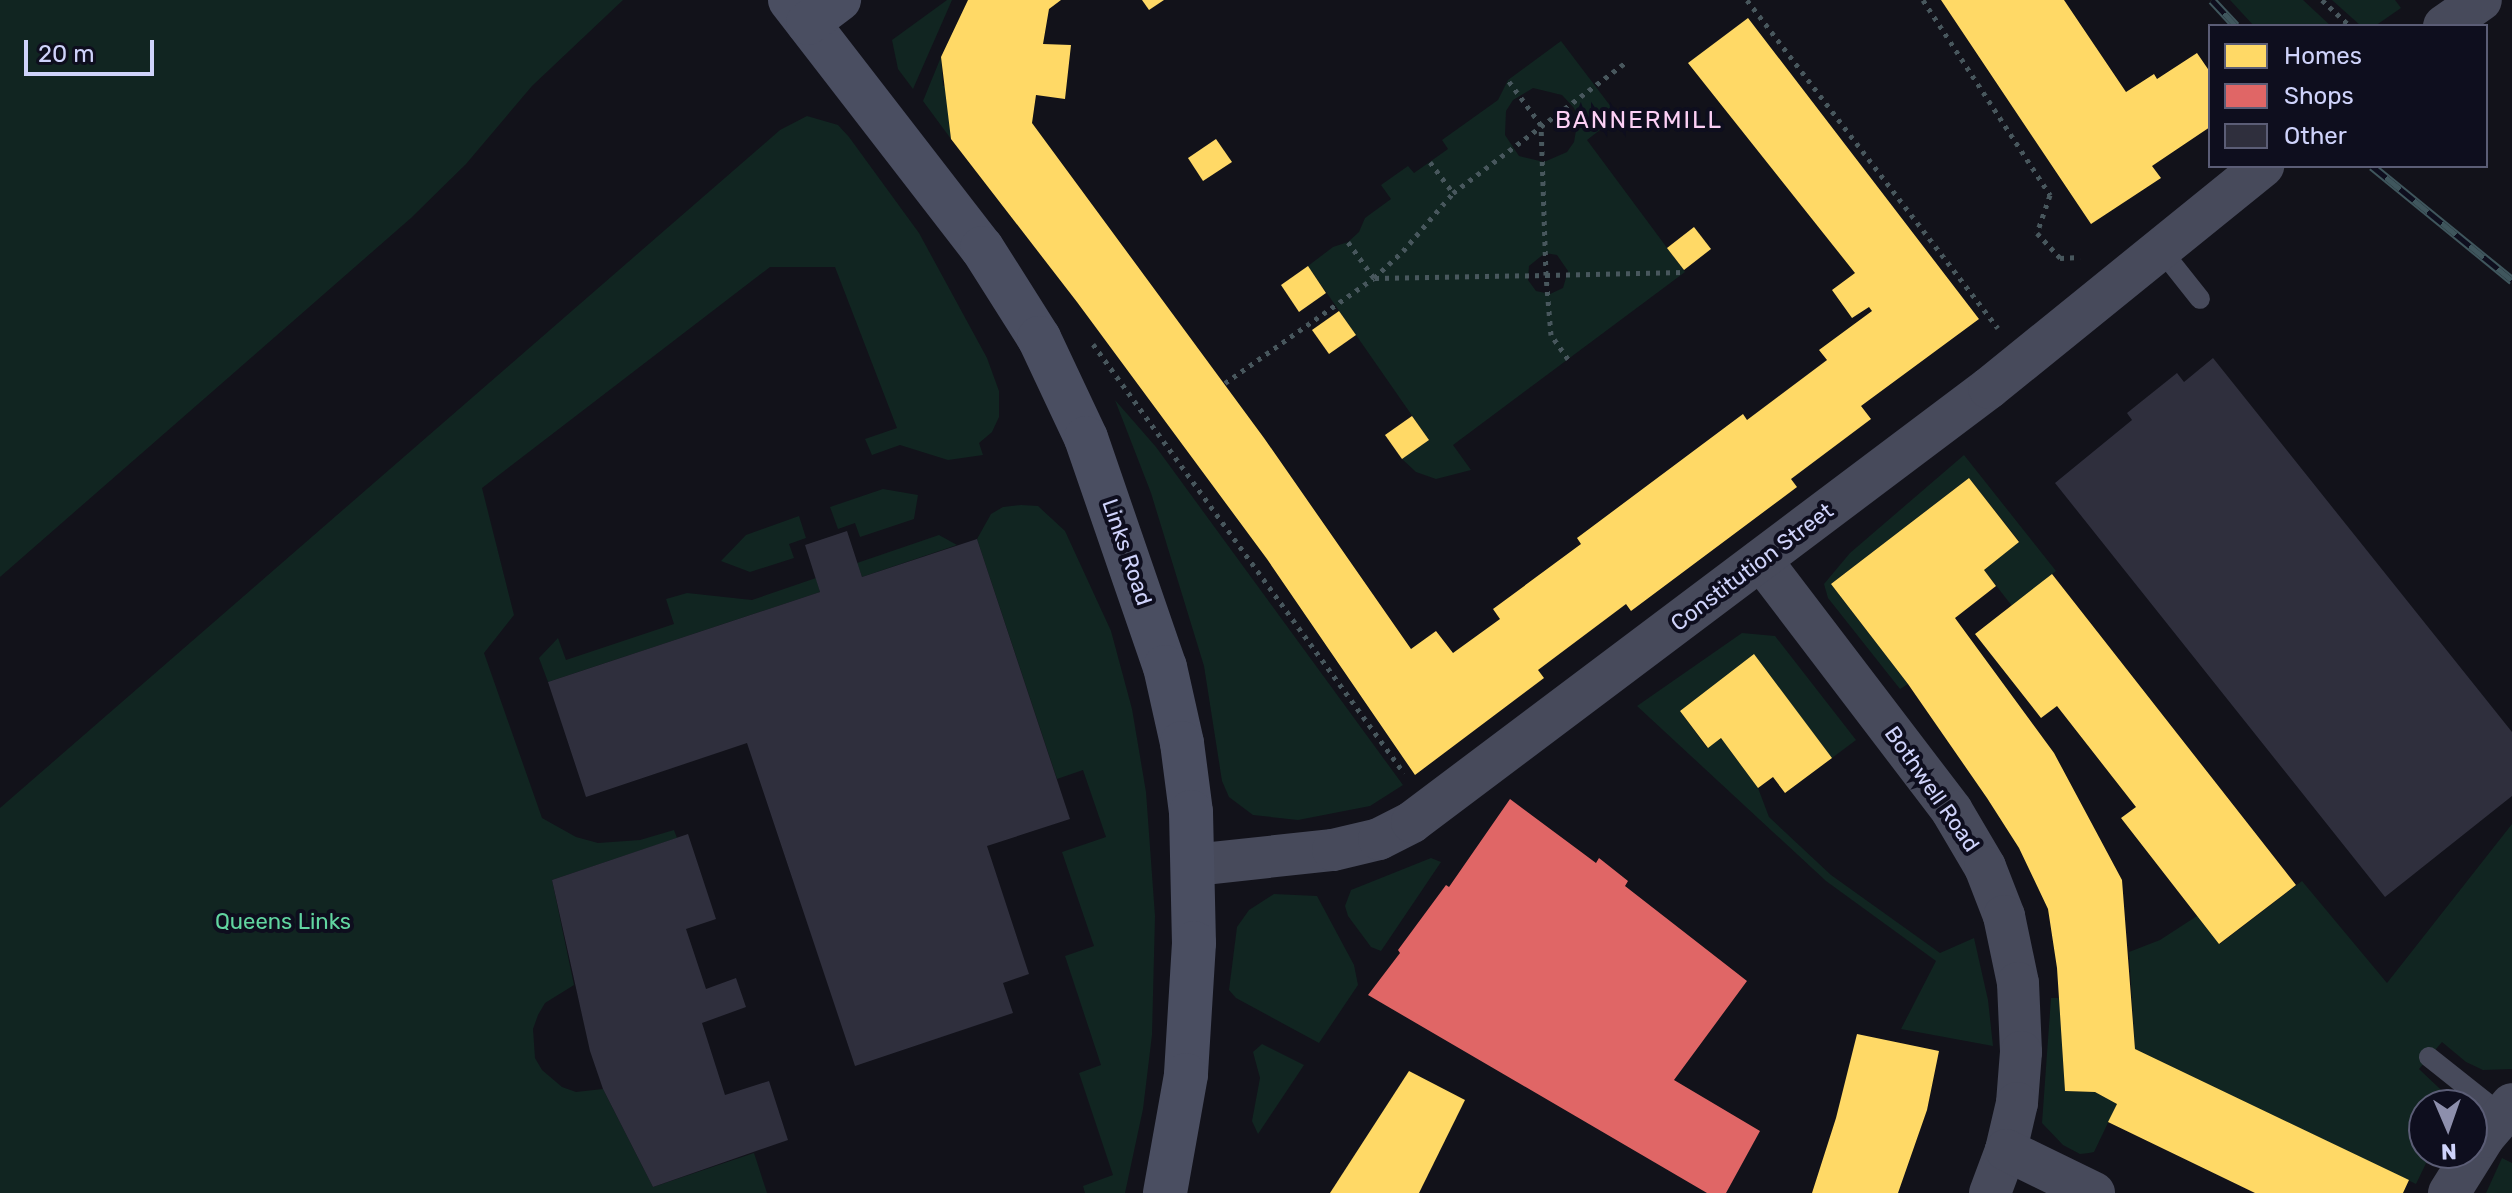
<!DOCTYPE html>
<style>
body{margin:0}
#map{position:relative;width:2512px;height:1193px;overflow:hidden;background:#12121a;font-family:Rubik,sans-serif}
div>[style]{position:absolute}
.green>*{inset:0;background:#112521}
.homes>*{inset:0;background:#ffd966}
.shops>*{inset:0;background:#e06666}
.building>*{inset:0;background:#2f2f3d}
.path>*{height:5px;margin-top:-2.5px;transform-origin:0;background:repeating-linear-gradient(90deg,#48575d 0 4px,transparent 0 10px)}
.lane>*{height:20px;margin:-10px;padding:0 10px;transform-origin:10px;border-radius:10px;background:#474a5b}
.street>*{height:42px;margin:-21px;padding:0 21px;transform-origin:21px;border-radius:21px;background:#474a5b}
.secondary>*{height:44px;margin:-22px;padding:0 22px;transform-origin:22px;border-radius:22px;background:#4a4e61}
.rail>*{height:9px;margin-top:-4.5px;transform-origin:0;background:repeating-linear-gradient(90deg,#0e0e1e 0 18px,#3f565d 0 36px);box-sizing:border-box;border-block:2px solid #3f565d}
span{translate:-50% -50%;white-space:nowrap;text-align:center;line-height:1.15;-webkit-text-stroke:8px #0e0e1e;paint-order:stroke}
.street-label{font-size:22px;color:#cfd3fb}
.park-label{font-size:22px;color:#61d5a0}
.neighbourhood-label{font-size:24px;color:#fcd0f5;letter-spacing:2px}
.legend{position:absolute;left:2208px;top:24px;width:280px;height:144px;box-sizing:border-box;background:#0e0e1e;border:2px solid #5b5d76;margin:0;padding:10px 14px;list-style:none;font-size:24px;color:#cfd3fb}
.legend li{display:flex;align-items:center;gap:16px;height:40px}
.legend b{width:40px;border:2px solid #5b5d76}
.north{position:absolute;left:2408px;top:1089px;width:80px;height:80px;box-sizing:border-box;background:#0e0e1e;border:2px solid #5b5d76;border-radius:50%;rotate:178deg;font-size:22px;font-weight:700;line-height:32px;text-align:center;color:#cfd3fb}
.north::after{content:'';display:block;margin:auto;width:28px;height:36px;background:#8d8fac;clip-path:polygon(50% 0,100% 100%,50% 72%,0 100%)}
.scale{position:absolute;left:24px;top:40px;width:130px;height:36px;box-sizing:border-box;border:4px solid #cfd3fb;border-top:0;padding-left:10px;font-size:24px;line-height:28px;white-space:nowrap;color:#cfd3fb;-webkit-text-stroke:6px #0e0e1e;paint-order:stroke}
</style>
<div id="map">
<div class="green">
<i style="clip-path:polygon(0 0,623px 0,532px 86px,466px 164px,411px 218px,0 577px)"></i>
<i style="clip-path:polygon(947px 0,952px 0,913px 89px,898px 69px,892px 40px)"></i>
<i style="clip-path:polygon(2230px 0,2303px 0,2331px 26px,2254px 26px)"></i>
<i style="clip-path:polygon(2332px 0,2395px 0,2401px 8px,2375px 26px,2361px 26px)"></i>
<i style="clip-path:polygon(evenodd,1561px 41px,1618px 116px,1587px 140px,1685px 272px,1453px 445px,1471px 470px,1436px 479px,1416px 472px,1402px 459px,1429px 440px,1308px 266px,1333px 247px,1348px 242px,1359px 232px,1365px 218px,1391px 199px,1381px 185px,1408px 166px,1414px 173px,1448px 149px,1442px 140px,1498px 100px,1508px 80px,1561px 41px,1533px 88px,1562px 95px,1574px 108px,1578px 119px,1574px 142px,1567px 152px,1544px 162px,1519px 156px,1505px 135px,1506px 111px,1513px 100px,1533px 88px,1561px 41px,1545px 253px,1557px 255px,1568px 271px,1563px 288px,1550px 294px,1536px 291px,1528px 280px,1529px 266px,1545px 253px)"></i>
<i style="clip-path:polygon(941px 57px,943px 86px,946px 85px,951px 139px,923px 101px)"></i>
<i style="clip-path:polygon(807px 116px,838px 125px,849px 137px,919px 233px,987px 358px,999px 391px,999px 417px,992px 432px,979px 443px,983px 455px,948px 460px,900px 445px,872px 455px,865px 439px,897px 428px,835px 267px,770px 267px,482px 488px,514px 615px,484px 653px,542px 818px,576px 837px,598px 843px,640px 840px,674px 830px,677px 838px,552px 880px,574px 985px,545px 1003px,538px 1015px,533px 1029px,535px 1058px,542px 1070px,562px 1087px,576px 1092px,603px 1089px,653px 1187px,754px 1153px,767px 1193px,0 1193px,0 808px,780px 130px)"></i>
<i style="clip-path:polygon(1115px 400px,1156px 447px,1403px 785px,1370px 806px,1298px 820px,1253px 815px,1229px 797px,1222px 781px,1204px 666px,1151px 493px)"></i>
<i style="clip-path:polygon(1964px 455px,2056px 571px,2012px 606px,1984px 570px,2019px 541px,1969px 478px,1831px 584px,1908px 684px,1900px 689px,1828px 598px,1824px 584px,1850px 553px)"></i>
<i style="clip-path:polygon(883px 489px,918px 495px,914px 519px,860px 537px,855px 523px,838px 529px,830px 507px)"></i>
<i style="clip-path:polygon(1021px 505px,1038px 506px,1065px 531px,1111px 631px,1132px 709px,1146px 792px,1155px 916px,1152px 1035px,1143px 1109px,1125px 1193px,1085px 1193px,1083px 1186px,1113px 1175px,1079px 1073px,1101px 1065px,1065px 956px,1094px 946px,1062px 852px,1106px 837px,1083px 770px,1057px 779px,977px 539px,991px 514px,1003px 507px)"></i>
<i style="clip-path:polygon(799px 516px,806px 538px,789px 544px,794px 558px,750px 572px,721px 561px,746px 535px)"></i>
<i style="clip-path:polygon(939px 535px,957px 545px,862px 577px,857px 563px)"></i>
<i style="clip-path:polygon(816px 578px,820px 592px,548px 682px,539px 658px,558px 638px,566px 660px,674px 624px,666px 599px,687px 593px,752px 600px)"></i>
<i style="clip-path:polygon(1742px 633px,1775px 636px,1856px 740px,1832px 758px,1754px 655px,1680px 711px,1707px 748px,1721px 738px,1758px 788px,1769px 817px,1831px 875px,1940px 953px,1974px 938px,1988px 1000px,1993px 1046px,1901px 1029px,1936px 961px,1826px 881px,1637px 706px)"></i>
<i style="clip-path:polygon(2512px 824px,2512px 1069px,2483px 1070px,2466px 1062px,2442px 1042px,2419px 1069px,2457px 1105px,2424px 1105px,2424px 1153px,2431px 1153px,2416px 1184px,2135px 1049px,2129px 952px,2160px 940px,2197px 916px,2220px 944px,2302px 881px,2387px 983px)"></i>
<i style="clip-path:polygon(1431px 858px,1441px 862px,1381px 951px,1371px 947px,1348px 916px,1345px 906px,1351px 890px)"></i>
<i style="clip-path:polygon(1274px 894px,1317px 896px,1354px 965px,1358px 985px,1319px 1043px,1236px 998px,1229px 990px,1237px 927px,1249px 910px)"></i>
<i style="clip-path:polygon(2051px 998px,2059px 998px,2065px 1091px,2095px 1092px,2117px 1104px,2094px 1152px,2089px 1153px,2080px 1154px,2063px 1145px,2042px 1123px)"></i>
<i style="clip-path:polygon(1262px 1044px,1304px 1065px,1258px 1134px,1252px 1121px,1260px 1078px,1253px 1052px)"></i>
<i style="clip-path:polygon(2502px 1158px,2512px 1163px,2512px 1193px,2486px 1193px)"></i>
</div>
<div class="homes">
<i style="clip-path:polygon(968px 0,1061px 0,1049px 9px,1043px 44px,1071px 45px,1065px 99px,1036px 95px,1032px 123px,1264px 438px,1411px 649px,1436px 631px,1453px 653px,1500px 619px,1493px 609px,1581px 544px,1577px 538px,1743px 414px,1747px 420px,1827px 360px,1819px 350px,1872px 311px,1869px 307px,1852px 318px,1832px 290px,1855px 273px,1688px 63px,1748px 18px,1979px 319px,1861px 406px,1871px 419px,1791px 479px,1797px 487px,1631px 611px,1626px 604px,1538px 670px,1544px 678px,1415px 775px,1267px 559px,1077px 302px,951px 139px,941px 57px)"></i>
<i style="clip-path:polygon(1142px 0,1164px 0,1149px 10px)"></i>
<i style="clip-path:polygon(1941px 0,2064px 0,2126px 92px,2154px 74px,2157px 79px,2197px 53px,2210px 72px,2210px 127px,2152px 166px,2161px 178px,2091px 224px)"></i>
<i style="clip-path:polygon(1216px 139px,1232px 162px,1203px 181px,1188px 158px)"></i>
<i style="clip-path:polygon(1694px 227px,1711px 249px,1684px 270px,1667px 248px)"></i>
<i style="clip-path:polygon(1308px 266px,1326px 293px,1299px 312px,1281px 285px)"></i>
<i style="clip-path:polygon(1339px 311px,1356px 335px,1329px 354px,1312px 330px)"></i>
<i style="clip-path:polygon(1412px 416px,1429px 440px,1402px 459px,1385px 435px)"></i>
<i style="clip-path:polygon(1969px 478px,2019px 542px,1984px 570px,1996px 586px,1955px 618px,2054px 753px,2122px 880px,2135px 1049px,2409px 1180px,2403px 1193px,2255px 1193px,2108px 1122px,2117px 1104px,2095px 1092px,2065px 1091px,2057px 968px,2048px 909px,2019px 848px,1987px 798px,1908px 684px,1831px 584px)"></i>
<i style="clip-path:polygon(2052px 574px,2296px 885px,2219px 944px,2121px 818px,2136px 807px,2057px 706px,2041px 718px,1975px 634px)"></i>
<i style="clip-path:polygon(1754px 654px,1832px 758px,1785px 793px,1773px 777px,1758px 788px,1721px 738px,1708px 748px,1680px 711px)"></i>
<i style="clip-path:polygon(1857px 1034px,1939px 1051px,1927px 1110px,1898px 1193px,1812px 1193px,1836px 1118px)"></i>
<i style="clip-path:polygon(1409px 1071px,1465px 1100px,1419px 1193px,1330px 1193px)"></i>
</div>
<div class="shops">
<i style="clip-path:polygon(1510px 799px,1596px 863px,1599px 858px,1628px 881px,1625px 886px,1747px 981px,1674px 1080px,1760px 1131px,1726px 1193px,1707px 1193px,1368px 995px,1400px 953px,1398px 950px,1446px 885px,1449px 887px)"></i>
</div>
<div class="building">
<i style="clip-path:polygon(2213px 358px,2512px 732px,2512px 796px,2385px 897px,2055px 483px,2132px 420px,2127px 413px,2177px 373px,2184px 382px)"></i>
<i style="clip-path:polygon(847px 531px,862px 577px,977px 539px,1070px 819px,987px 846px,1029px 974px,1003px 983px,1013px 1013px,855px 1066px,747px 743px,586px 797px,548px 682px,820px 592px,805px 545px)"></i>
<i style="clip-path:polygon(688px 834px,716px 919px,686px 929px,706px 989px,736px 978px,746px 1007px,702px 1023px,725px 1095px,769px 1081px,788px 1140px,653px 1187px,603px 1089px,590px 1051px,552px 880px)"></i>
</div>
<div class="path">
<i style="left:1747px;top:0;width:413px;rotate:52.6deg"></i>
<i style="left:1923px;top:0;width:233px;rotate:56.9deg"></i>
<i style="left:2050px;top:195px;width:40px;rotate:108.9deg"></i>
<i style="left:2037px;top:233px;width:34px;rotate:47deg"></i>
<i style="left:2060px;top:258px;width:20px;rotate:-3deg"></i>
<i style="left:2322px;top:0;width:38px;rotate:43deg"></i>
<i style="left:1430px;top:162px;width:39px;rotate:53deg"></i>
<i style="left:1348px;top:242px;width:44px;rotate:54.2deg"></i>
<i style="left:1375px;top:278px;width:171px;rotate:-1deg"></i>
<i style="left:1546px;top:275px;width:150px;rotate:-91.9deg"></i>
<i style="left:1541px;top:125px;width:56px;rotate:-126.3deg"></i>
<i style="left:1093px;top:344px;width:530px;rotate:54.06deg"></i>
<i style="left:1568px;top:359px;width:29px;rotate:-125deg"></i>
<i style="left:1551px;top:335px;width:60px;rotate:-94.8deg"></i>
<i style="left:1546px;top:275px;width:139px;rotate:-1.2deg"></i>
<i style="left:1225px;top:383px;width:182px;rotate:-35.2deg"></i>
<i style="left:1374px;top:278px;width:40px;rotate:-43deg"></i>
<i style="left:1403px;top:251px;width:77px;rotate:-49.2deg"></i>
<i style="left:1453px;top:193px;width:216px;rotate:-37.1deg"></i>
</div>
<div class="lane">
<i style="left:2162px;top:251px;width:61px;rotate:51.6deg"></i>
<i style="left:2429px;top:1057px;width:93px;rotate:38.5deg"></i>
</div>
<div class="street">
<i style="left:2444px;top:26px;width:45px;rotate:-35.1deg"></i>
<i style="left:1761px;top:560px;width:315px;rotate:52.7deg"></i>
<i style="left:1952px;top:811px;width:65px;rotate:59.5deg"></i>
<i style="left:1985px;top:867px;width:53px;rotate:68.8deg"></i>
<i style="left:2004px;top:916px;width:68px;rotate:78.2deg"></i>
<i style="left:2018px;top:983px;width:69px;rotate:87.5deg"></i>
<i style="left:2021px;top:1052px;width:51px;rotate:94.5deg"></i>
<i style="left:2017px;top:1103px;width:48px;rotate:103.2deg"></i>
<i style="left:2006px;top:1150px;width:46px;rotate:110.4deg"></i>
<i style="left:1194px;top:865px;width:140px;rotate:-6.2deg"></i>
<i style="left:1333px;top:850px;width:47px;rotate:-13.4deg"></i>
<i style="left:1379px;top:839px;width:37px;rotate:-27deg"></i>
<i style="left:1412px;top:822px;width:722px;rotate:-36.95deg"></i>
<i style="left:1989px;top:388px;width:353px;rotate:-39deg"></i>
<i style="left:2006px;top:1150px;width:98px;rotate:26deg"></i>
<i style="left:2449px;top:1193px;width:66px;rotate:-58deg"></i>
<i style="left:2484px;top:1137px;width:43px;rotate:-49.7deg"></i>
</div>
<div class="secondary">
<i style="left:790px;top:0;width:314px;rotate:52.3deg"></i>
<i style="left:982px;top:248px;width:107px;rotate:57.7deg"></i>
<i style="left:1039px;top:338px;width:110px;rotate:64.8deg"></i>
<i style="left:1086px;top:438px;width:242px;rotate:71deg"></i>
<i style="left:1165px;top:667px;width:78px;rotate:77.4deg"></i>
<i style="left:1182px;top:743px;width:70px;rotate:82.6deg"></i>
<i style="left:1191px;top:812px;width:131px;rotate:88.7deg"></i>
<i style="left:1194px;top:943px;width:132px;rotate:93.5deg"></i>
<i style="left:1186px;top:1075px;width:120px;rotate:100.1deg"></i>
<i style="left:808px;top:23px;width:39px;rotate:-37deg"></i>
</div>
<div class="rail">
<i style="left:2212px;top:0;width:35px;rotate:47deg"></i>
<i style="left:2372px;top:166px;width:181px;rotate:39.2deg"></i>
</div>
<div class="street-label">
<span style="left:1127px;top:552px;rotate:71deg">Links Road</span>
<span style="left:1752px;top:567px;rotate:-37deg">Constitution Street</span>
<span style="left:1932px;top:789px;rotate:55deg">Bothwell Road</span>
</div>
<div class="park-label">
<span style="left:283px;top:922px">Queens Links</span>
</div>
<div class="neighbourhood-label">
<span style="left:1639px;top:121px">BANNERMILL</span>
</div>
<ul class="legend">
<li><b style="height:22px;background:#ffd966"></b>Homes</li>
<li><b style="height:22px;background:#e06666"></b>Shops</li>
<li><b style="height:22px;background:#2f2f3d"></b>Other</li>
</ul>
<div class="north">N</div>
<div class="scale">20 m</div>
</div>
